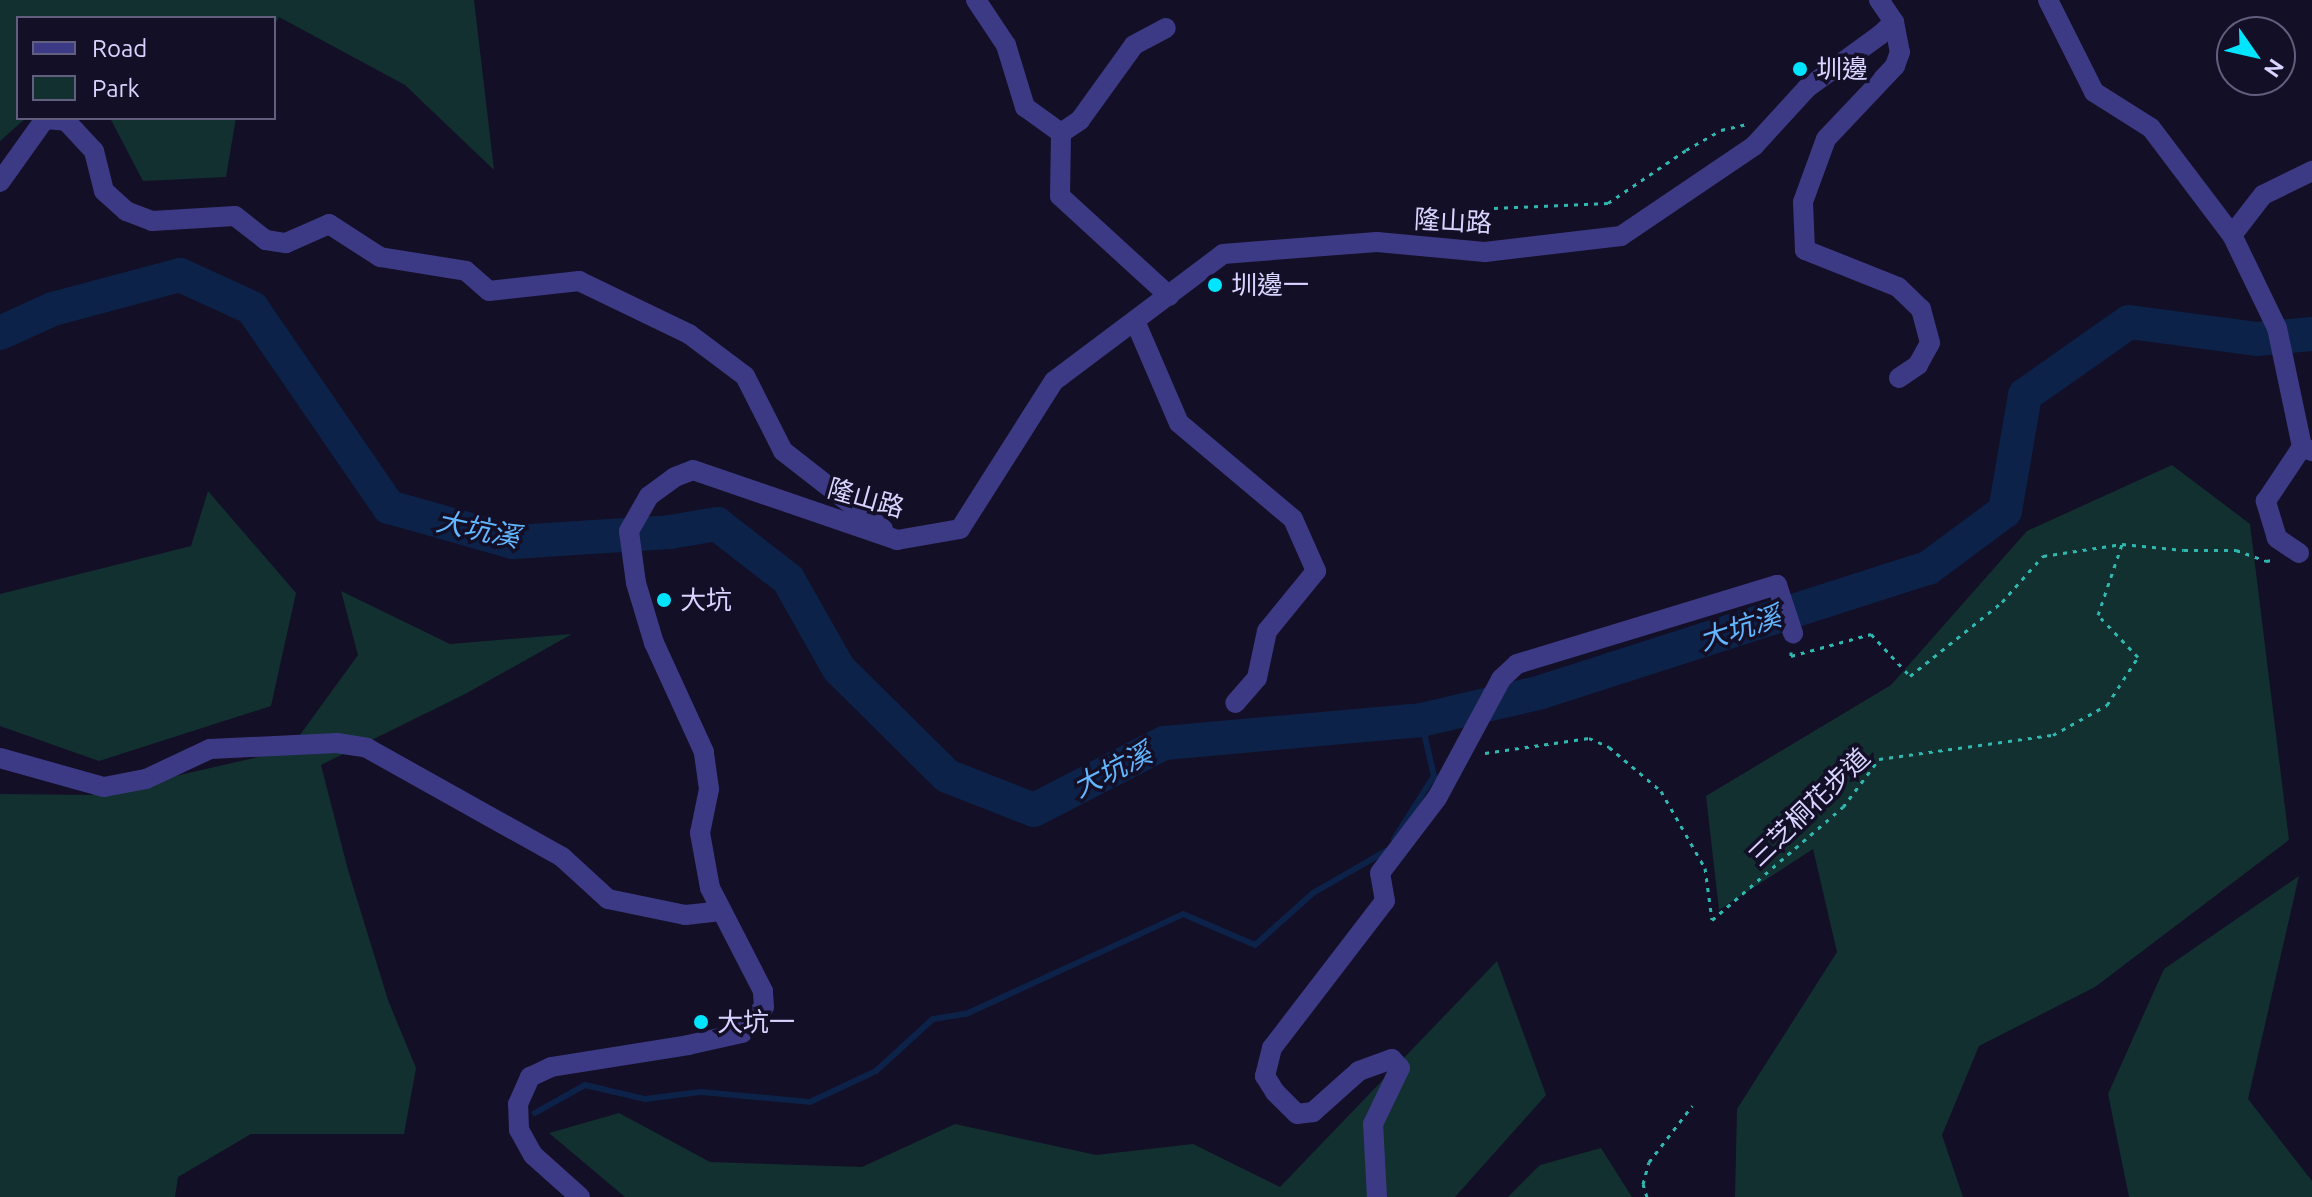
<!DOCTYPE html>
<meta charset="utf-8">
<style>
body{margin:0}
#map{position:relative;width:2312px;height:1197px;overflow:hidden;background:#130f26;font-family:Ubuntu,"Noto Sans TC",sans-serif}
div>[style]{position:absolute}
.green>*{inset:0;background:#12302f}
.stream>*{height:6px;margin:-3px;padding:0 3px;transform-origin:3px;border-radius:3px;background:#0c2248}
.river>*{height:34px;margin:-17px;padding:0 17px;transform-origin:17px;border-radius:17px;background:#0c2248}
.path>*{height:3px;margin-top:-1.5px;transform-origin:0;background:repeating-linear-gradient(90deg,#2fb8b0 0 4px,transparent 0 10px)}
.minor>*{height:20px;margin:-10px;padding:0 10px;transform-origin:10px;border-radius:10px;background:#3d3a85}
.dots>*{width:22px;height:22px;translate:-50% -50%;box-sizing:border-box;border:4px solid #130f26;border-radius:50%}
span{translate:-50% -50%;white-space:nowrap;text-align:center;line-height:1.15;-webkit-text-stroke:7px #130f26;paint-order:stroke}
.poi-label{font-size:26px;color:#d9d4ff}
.left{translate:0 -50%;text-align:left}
.street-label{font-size:26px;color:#d9d4ff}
.water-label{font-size:28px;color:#62b6ff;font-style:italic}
.legend{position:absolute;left:16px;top:16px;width:260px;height:104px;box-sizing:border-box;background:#130f26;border:2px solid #625e7d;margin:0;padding:10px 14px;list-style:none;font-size:24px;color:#d9d4ff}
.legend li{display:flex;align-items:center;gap:16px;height:40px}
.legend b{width:40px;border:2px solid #625e7d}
.north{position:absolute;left:2216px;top:16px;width:80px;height:80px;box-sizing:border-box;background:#130f26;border:2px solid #625e7d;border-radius:50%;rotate:124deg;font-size:22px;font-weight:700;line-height:32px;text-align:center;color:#d9d4ff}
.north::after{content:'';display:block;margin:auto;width:28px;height:36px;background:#00e5ff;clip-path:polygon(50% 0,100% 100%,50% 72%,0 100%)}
</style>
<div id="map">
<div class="green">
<i style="clip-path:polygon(0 0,474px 0,494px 170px,405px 85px,279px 17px,274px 26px,274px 18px,18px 18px,18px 118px,26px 118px,0 141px)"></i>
<i style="clip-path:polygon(110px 118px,236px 118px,226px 177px,143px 181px)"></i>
<i style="clip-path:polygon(2172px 465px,2250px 524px,2289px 840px,2095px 987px,1979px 1046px,1942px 1135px,1963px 1197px,1735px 1197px,1737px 1109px,1837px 952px,1813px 849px,1719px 910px,1706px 796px,1891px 685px,2027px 531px)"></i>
<i style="clip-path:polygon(208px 491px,296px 593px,271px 706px,99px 761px,0 726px,0 594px,191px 546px)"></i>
<i style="clip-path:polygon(341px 591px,450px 644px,572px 634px,465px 694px,321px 765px,348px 870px,388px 1000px,416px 1068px,404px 1134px,251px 1134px,178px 1177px,175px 1197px,0 1197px,0 794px,92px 795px,289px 750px,358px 655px)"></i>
<i style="clip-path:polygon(2299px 876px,2248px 1099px,2312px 1181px,2312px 1197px,2129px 1197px,2108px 1094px,2164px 969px)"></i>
<i style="clip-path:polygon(1497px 961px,1546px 1095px,1455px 1197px,625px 1197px,549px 1133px,619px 1113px,710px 1162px,862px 1167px,955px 1124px,1096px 1155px,1193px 1144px,1280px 1187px)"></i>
<i style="clip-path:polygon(1601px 1148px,1632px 1197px,1508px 1197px,1540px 1165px)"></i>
</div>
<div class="stream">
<i style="left:1394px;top:839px;width:75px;rotate:-57.6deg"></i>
<i style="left:1434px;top:776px;width:57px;rotate:-103.1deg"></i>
<i style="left:535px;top:1113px;width:57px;rotate:-29.2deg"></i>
<i style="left:585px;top:1085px;width:62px;rotate:13.1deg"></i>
<i style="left:645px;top:1099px;width:56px;rotate:-7.1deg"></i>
<i style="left:701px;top:1092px;width:109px;rotate:5.2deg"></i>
<i style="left:810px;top:1102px;width:73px;rotate:-25.2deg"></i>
<i style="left:876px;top:1071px;width:77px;rotate:-42.4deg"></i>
<i style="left:933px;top:1019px;width:33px;rotate:-9deg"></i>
<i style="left:966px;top:1014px;width:239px;rotate:-24.7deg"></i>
<i style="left:1183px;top:914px;width:78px;rotate:23.3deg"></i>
<i style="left:1255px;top:945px;width:78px;rotate:-41.9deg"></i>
<i style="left:1313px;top:893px;width:84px;rotate:-29.9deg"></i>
</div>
<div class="river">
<i style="left:0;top:333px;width:58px;rotate:-24.4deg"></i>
<i style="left:53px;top:309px;width:131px;rotate:-15deg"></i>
<i style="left:180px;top:275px;width:79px;rotate:24.6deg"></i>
<i style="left:252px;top:308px;width:242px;rotate:55.5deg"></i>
<i style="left:389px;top:507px;width:129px;rotate:15.8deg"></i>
<i style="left:513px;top:542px;width:157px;rotate:-3.6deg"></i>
<i style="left:670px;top:532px;width:48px;rotate:-9.7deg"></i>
<i style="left:717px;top:524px;width:90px;rotate:37.8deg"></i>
<i style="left:788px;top:579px;width:103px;rotate:60.5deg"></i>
<i style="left:839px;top:669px;width:152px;rotate:44.7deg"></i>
<i style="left:947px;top:776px;width:93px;rotate:21.3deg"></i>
<i style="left:1034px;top:810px;width:146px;rotate:-27.3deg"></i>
<i style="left:1164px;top:743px;width:258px;rotate:-5.1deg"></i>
<i style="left:1421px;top:720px;width:120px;rotate:-13deg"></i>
<i style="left:1538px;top:693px;width:410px;rotate:-17.8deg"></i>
<i style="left:1928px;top:568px;width:96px;rotate:-36.5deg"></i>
<i style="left:2005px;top:511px;width:118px;rotate:-80.2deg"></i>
<i style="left:2025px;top:395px;width:127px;rotate:-35.1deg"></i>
<i style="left:2129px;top:322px;width:128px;rotate:7.6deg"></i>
<i style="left:2256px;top:339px;width:56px;rotate:-5.1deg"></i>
</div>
<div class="path">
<i style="left:1494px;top:208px;width:114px;rotate:-2.5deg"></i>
<i style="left:1608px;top:203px;width:94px;rotate:-34.2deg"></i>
<i style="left:1686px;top:150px;width:40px;rotate:-29.7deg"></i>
<i style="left:1721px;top:130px;width:28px;rotate:-13deg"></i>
<i style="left:1791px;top:652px;width:4px;rotate:90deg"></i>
<i style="left:1791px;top:656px;width:83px;rotate:-15.4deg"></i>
<i style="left:1871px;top:634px;width:57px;rotate:47.1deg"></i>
<i style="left:1910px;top:676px;width:118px;rotate:-38.8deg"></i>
<i style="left:2002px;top:602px;width:62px;rotate:-48.3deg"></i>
<i style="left:2043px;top:556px;width:80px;rotate:-8.6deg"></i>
<i style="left:1485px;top:753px;width:105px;rotate:-8.2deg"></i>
<i style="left:1589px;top:738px;width:22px;rotate:24deg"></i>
<i style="left:1609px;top:747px;width:68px;rotate:40.2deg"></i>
<i style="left:1661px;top:791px;width:89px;rotate:60.3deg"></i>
<i style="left:1705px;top:868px;width:52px;rotate:82.3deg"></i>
<i style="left:1712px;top:920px;width:173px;rotate:-40.8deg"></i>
<i style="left:1843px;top:807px;width:60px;rotate:-53.1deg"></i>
<i style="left:1879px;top:759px;width:176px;rotate:-7.9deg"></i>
<i style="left:2053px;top:735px;width:62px;rotate:-29.1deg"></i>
<i style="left:2107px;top:705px;width:57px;rotate:-57.1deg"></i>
<i style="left:2138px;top:657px;width:58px;rotate:-133.6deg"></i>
<i style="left:2098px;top:615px;width:75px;rotate:-71.3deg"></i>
<i style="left:2122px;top:544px;width:62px;rotate:5.5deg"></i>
<i style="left:2184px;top:550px;width:52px"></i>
<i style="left:2236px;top:550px;width:32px;rotate:20deg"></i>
<i style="left:2266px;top:561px;width:6px;rotate:-9deg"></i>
<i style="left:1647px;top:1197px;width:14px;rotate:-107deg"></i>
<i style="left:1643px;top:1184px;width:23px;rotate:-75deg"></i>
<i style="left:1649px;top:1162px;width:71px;rotate:-52.5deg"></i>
</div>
<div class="minor">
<i style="left:976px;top:0;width:54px;rotate:56.3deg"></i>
<i style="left:1006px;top:45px;width:65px;rotate:73deg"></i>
<i style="left:1025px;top:107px;width:44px;rotate:35.8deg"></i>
<i style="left:1061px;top:133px;width:63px;rotate:90.9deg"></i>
<i style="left:1060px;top:196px;width:148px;rotate:42.5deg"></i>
<i style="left:2048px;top:0;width:103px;rotate:63.4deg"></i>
<i style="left:2094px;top:92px;width:67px;rotate:32.3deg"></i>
<i style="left:2151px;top:128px;width:134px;rotate:52.9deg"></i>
<i style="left:2232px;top:235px;width:103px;rotate:64.2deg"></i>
<i style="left:2277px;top:328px;width:122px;rotate:78.1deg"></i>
<i style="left:2302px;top:447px;width:11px;rotate:22deg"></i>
<i style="left:1894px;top:22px;width:31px;rotate:79deg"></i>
<i style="left:1900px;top:52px;width:15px;rotate:110deg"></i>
<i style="left:1895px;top:66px;width:100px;rotate:133.4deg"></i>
<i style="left:1826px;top:139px;width:67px;rotate:110.1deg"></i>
<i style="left:1803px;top:202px;width:48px;rotate:87.6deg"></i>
<i style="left:1805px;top:250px;width:100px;rotate:21.7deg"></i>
<i style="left:1898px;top:287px;width:32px;rotate:44deg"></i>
<i style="left:1921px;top:309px;width:35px;rotate:75deg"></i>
<i style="left:1930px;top:343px;width:25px;rotate:119deg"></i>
<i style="left:1918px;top:365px;width:23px;rotate:146deg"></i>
<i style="left:1061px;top:133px;width:23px;rotate:-34deg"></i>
<i style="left:1080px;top:120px;width:92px;rotate:-54.2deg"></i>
<i style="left:1134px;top:45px;width:36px;rotate:-28deg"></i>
<i style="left:0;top:182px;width:77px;rotate:-54.5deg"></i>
<i style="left:45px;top:119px;width:21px;rotate:5deg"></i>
<i style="left:66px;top:121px;width:41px;rotate:47deg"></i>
<i style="left:94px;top:151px;width:41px;rotate:76deg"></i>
<i style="left:104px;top:191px;width:30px;rotate:42deg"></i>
<i style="left:126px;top:211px;width:28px;rotate:21deg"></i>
<i style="left:152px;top:221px;width:83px;rotate:-3.4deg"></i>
<i style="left:235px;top:216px;width:39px;rotate:38deg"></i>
<i style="left:266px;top:240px;width:20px;rotate:9deg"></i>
<i style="left:286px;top:243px;width:47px;rotate:-23.8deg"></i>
<i style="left:329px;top:224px;width:61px;rotate:32.9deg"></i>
<i style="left:380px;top:257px;width:87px;rotate:9.2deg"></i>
<i style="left:466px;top:271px;width:30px;rotate:41deg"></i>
<i style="left:489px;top:291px;width:91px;rotate:-6.3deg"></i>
<i style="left:579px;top:281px;width:122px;rotate:25.7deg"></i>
<i style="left:689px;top:334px;width:70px;rotate:36.9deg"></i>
<i style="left:745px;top:376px;width:84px;rotate:63.1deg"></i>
<i style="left:783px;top:451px;width:127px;rotate:38deg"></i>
<i style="left:2232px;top:235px;width:51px;rotate:-52.2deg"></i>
<i style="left:2263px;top:195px;width:55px;rotate:-26.1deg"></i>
<i style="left:1135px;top:321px;width:111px;rotate:66.7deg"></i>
<i style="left:1179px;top:423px;width:149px;rotate:40.1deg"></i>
<i style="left:1293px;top:519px;width:57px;rotate:66.1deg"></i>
<i style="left:1316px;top:571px;width:77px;rotate:129.2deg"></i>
<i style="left:1267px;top:631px;width:48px;rotate:102deg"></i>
<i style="left:1257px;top:678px;width:33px;rotate:131deg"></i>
<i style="left:2299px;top:553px;width:27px;rotate:-146deg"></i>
<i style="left:2277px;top:538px;width:39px;rotate:-107deg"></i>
<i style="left:2266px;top:501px;width:65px;rotate:-56.3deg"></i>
<i style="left:0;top:758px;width:108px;rotate:15.6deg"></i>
<i style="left:104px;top:787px;width:43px;rotate:-10.8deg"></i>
<i style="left:146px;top:779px;width:71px;rotate:-25.1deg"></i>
<i style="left:210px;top:749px;width:127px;rotate:-2.7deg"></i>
<i style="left:337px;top:743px;width:30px;rotate:9deg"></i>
<i style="left:367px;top:748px;width:223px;rotate:29.2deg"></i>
<i style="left:562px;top:857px;width:62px;rotate:42.4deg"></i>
<i style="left:608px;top:899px;width:79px;rotate:11.7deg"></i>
<i style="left:685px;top:915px;width:37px;rotate:-6deg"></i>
<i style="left:580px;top:1197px;width:63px;rotate:-138.2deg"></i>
<i style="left:533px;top:1155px;width:29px;rotate:-119deg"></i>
<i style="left:519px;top:1130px;width:26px;rotate:-92deg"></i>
<i style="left:518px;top:1104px;width:30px;rotate:-66deg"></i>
<i style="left:530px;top:1077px;width:23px;rotate:-25deg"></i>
<i style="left:551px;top:1067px;width:139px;rotate:-9.1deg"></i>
<i style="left:688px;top:1045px;width:55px;rotate:-12.5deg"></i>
<i style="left:742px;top:1033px;width:34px;rotate:-50deg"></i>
<i style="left:764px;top:1007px;width:16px;rotate:-94deg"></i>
<i style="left:763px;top:991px;width:116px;rotate:-117.2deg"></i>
<i style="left:710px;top:888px;width:56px;rotate:-100.3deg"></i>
<i style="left:700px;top:833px;width:45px;rotate:-78.4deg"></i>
<i style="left:709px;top:789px;width:37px;rotate:-98deg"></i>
<i style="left:704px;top:752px;width:120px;rotate:-114.6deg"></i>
<i style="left:654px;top:643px;width:63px;rotate:-106.7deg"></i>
<i style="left:636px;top:583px;width:52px;rotate:-97.7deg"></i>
<i style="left:629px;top:531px;width:40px;rotate:-60.3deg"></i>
<i style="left:649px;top:496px;width:32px;rotate:-36deg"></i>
<i style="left:675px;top:477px;width:19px;rotate:-21deg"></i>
<i style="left:693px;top:470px;width:216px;rotate:18.9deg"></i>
<i style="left:897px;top:540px;width:64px;rotate:-9.9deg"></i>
<i style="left:960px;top:529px;width:175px;rotate:-57.6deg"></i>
<i style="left:1054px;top:381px;width:211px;rotate:-36.9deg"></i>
<i style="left:1223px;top:254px;width:154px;rotate:-4.5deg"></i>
<i style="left:1377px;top:242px;width:108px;rotate:5.3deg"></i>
<i style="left:1485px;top:252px;width:137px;rotate:-6.7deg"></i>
<i style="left:1621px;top:236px;width:161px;rotate:-34.1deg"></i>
<i style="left:1754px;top:146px;width:79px;rotate:-47.6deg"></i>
<i style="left:1807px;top:88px;width:90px;rotate:-36deg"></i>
<i style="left:1880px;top:35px;width:19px;rotate:-43deg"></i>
<i style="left:1894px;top:22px;width:27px;rotate:-124deg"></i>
<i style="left:1377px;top:1197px;width:73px;rotate:-93.1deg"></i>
<i style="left:1373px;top:1124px;width:62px;rotate:-64.3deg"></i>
<i style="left:1400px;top:1068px;width:12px;rotate:-132deg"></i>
<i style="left:1392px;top:1059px;width:35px;rotate:160deg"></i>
<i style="left:1359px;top:1071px;width:62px;rotate:138.3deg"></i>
<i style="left:1313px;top:1112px;width:16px;rotate:173deg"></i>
<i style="left:1297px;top:1114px;width:31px;rotate:-135deg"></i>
<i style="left:1275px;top:1092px;width:19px;rotate:-122deg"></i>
<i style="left:1265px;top:1076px;width:29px;rotate:-76deg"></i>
<i style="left:1272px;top:1048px;width:185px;rotate:-52.5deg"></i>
<i style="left:1385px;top:901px;width:28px;rotate:-100deg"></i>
<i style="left:1380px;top:873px;width:94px;rotate:-52.8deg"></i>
<i style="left:1437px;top:798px;width:135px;rotate:-61.7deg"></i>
<i style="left:1501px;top:679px;width:22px;rotate:-43deg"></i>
<i style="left:1517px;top:664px;width:272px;rotate:-16.9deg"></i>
<i style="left:1777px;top:585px;width:51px;rotate:71.6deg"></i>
</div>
<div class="dots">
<i style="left:1800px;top:69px;background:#00e5ff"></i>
<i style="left:1215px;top:285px;background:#00e5ff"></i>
<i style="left:664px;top:600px;background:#00e5ff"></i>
<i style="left:701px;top:1022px;background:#00e5ff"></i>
</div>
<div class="poi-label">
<span class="left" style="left:1816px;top:69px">圳邊</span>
<span class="left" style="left:1231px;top:285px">圳邊一</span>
<span class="left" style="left:680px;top:600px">大坑</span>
<span class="left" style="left:717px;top:1022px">大坑一</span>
</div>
<div class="street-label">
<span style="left:1453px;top:221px;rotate:3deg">隆山路</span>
<span style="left:866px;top:498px;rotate:16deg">隆山路</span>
<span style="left:1809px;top:807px;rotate:-44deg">三芝桐花步道</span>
</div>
<div class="water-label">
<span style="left:478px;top:529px;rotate:12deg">大坑溪</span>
<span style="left:1740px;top:628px;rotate:-18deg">大坑溪</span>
<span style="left:1112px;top:770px;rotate:-27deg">大坑溪</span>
</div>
<ul class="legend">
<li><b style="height:10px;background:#3d3a85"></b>Road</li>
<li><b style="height:22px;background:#12302f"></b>Park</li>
</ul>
<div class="north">N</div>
</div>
